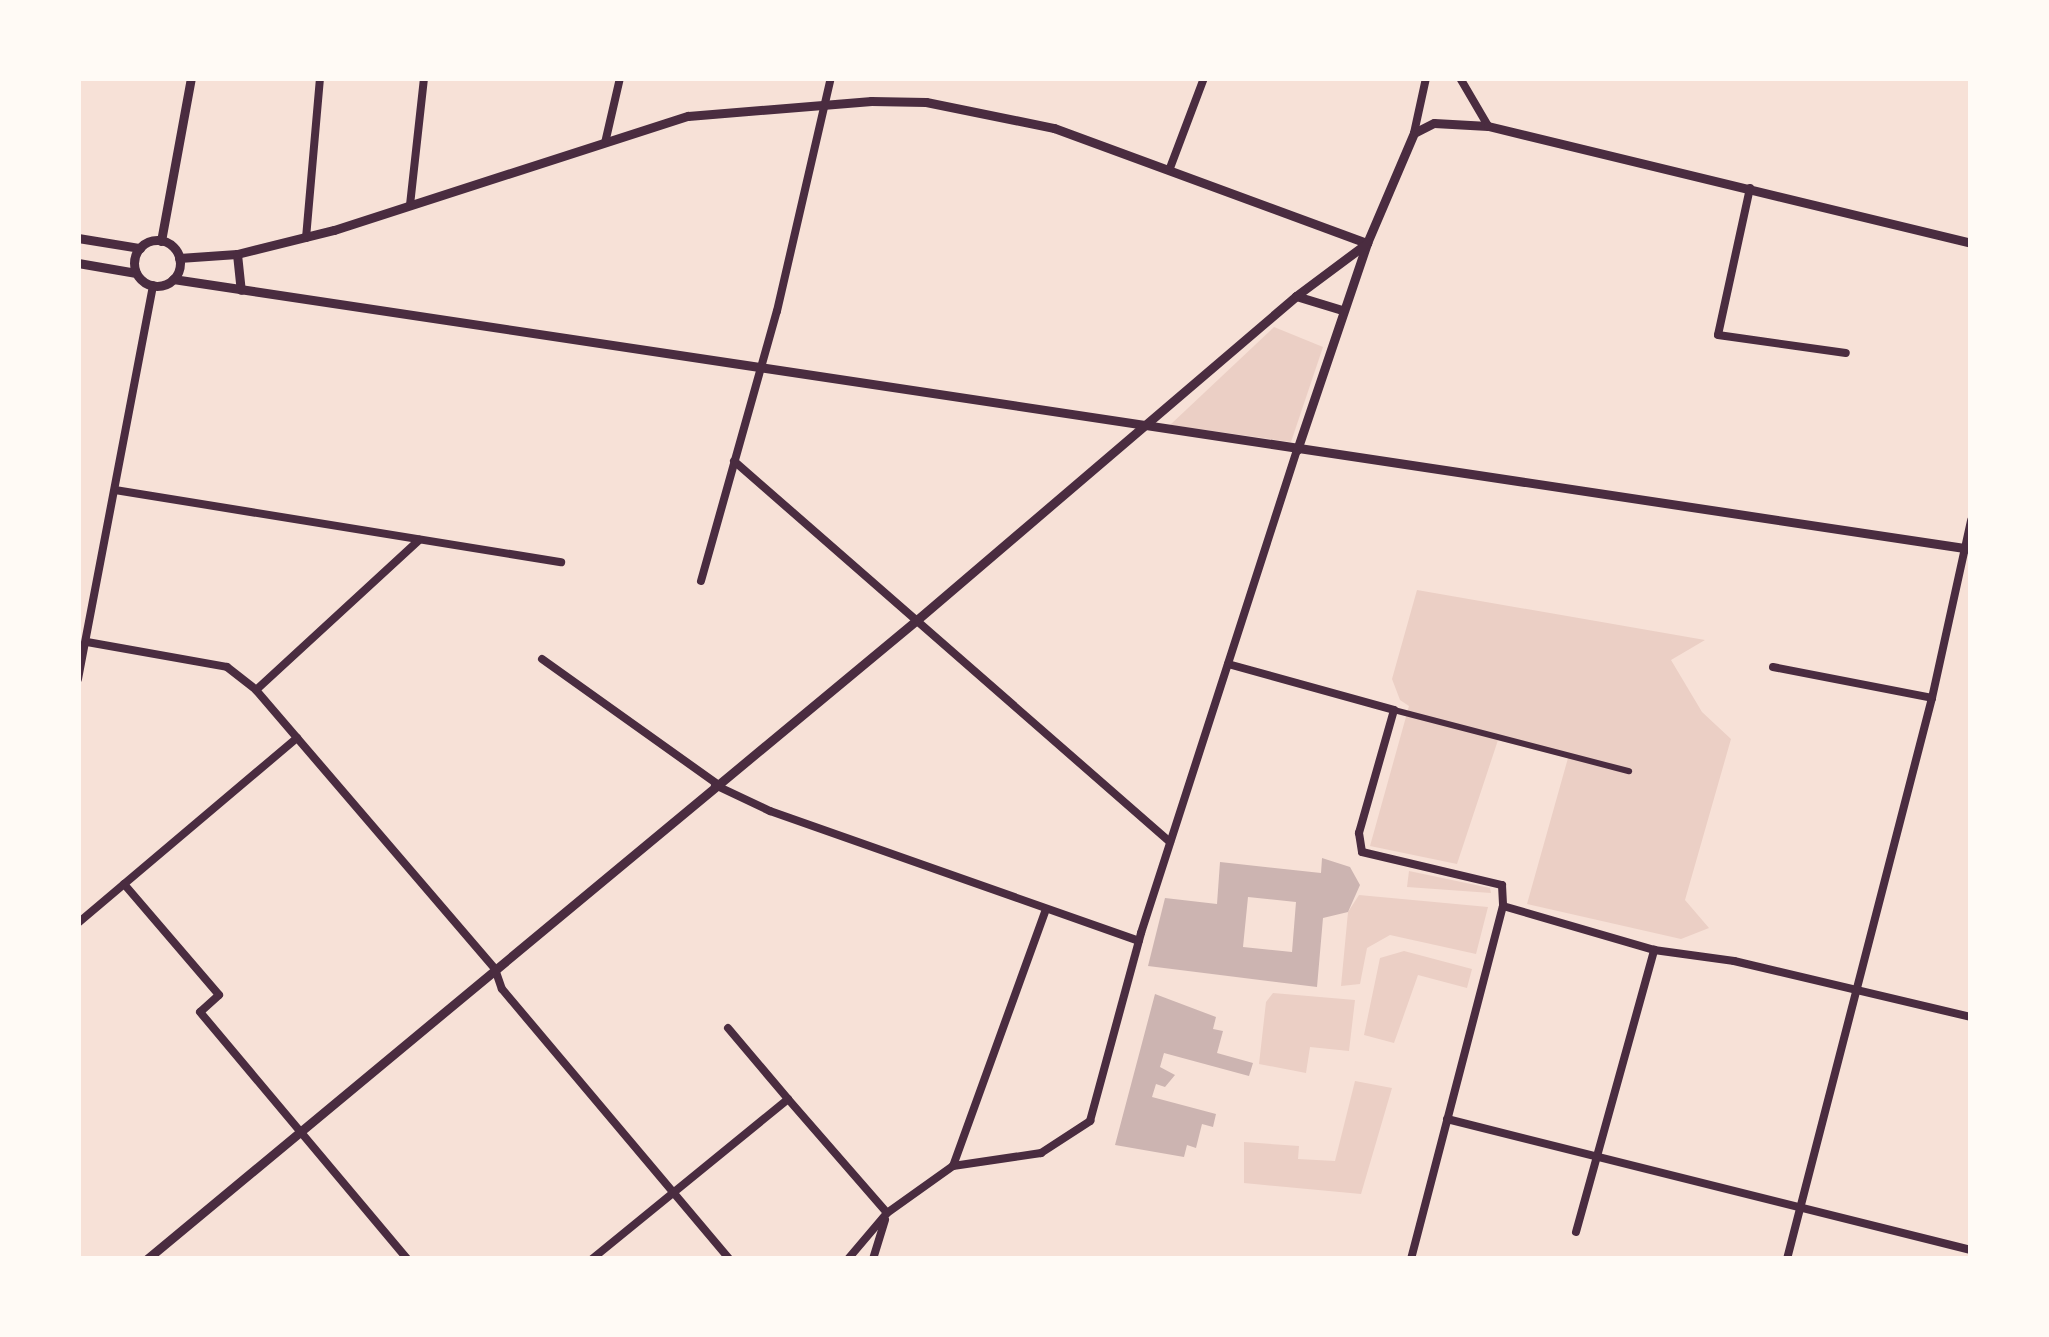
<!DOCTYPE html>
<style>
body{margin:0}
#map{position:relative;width:2049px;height:1337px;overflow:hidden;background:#f7e1d7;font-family:"Noto Serif",serif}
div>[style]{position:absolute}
.green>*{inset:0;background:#ebcfc5}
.building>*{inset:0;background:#ccb4b1}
.pedestrian>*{height:6px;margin:-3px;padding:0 3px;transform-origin:3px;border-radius:3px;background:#4a2c40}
.minor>*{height:8px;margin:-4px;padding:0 4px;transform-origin:4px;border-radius:4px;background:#4a2c40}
.tertiary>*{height:9px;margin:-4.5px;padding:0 4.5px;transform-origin:4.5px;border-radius:4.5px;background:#4a2c40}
.tertiary>.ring{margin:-4.5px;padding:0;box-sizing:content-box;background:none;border:9px solid #4a2c40;border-radius:50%}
span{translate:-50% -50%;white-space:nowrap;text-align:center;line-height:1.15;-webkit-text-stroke:10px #fffaf5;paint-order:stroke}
.frame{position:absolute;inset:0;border:81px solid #fffaf5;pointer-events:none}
</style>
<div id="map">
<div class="green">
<i style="clip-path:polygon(1274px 327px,1323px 347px,1291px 442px,1170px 425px)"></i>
<i style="clip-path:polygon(1417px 590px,1705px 640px,1671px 660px,1702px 712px,1731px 739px,1685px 900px,1709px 928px,1681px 939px,1527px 904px,1568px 758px,1498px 740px,1457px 864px,1370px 846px,1409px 706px,1400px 700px,1392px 679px)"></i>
<i style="clip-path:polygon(1409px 871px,1490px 888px,1491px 893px,1407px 887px)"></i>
<i style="clip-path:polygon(1359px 895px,1488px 907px,1476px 954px,1390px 935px,1367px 948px,1360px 984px,1341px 986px,1348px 912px)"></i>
<i style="clip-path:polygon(1404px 951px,1472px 969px,1467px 988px,1418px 975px,1394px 1043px,1364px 1035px,1380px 958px)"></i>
<i style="clip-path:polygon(1273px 993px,1355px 1000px,1349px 1051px,1310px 1047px,1306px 1073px,1259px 1064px,1266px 1002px)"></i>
<i style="clip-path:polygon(1355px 1081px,1392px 1088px,1361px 1194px,1244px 1183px,1244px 1142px,1299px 1146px,1298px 1159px,1335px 1161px)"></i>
</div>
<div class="building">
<i style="clip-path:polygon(evenodd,1322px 858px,1350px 867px,1360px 885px,1348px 912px,1323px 918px,1317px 987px,1148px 966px,1165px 898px,1217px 904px,1220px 862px,1321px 873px,1322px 858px,1248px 897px,1296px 902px,1292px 952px,1243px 947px,1248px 897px)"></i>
<i style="clip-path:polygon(1155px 994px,1216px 1017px,1213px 1029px,1223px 1031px,1217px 1053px,1253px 1063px,1249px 1076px,1164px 1053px,1160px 1067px,1175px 1075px,1165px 1087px,1156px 1084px,1152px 1097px,1216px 1114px,1213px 1127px,1202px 1124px,1196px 1148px,1187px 1145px,1184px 1157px,1115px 1145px)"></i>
</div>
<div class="pedestrian">
<i style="left:1394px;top:710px;width:243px;rotate:14.6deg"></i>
</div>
<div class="minor">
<i style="left:1460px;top:78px;width:56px;rotate:59.7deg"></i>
<i style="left:1414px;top:133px;width:56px;rotate:-77.7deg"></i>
<i style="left:605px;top:143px;width:67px;rotate:-77deg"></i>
<i style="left:1170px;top:168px;width:96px;rotate:-69.3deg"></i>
<i style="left:1750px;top:188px;width:150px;rotate:102.3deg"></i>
<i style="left:1718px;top:335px;width:129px;rotate:8deg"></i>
<i style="left:410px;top:205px;width:128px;rotate:-83.7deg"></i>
<i style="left:306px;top:238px;width:161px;rotate:-85deg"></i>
<i style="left:734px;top:461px;width:579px;rotate:41.15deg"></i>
<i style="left:115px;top:490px;width:452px;rotate:9.2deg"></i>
<i style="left:701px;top:581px;width:280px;rotate:-74.3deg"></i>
<i style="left:777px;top:311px;width:239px;rotate:-77deg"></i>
<i style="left:87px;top:642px;width:142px;rotate:10.1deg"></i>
<i style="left:227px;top:667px;width:37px;rotate:38deg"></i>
<i style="left:256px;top:690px;width:367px;rotate:49.4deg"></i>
<i style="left:495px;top:969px;width:21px;rotate:71deg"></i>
<i style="left:502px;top:989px;width:353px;rotate:49.9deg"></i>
<i style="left:542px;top:659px;width:214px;rotate:35.5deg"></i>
<i style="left:1228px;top:664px;width:172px;rotate:15.5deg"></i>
<i style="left:1394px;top:710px;width:128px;rotate:105.9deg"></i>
<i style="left:1359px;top:833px;width:19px;rotate:81deg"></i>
<i style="left:1362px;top:852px;width:144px;rotate:13.3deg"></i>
<i style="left:1502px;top:885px;width:21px;rotate:87deg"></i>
<i style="left:1503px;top:906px;width:157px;rotate:16.2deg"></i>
<i style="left:1654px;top:950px;width:81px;rotate:7.8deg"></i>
<i style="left:1734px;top:961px;width:244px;rotate:13.3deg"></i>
<i style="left:1773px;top:667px;width:162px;rotate:11deg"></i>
<i style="left:78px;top:679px;width:401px;rotate:-79.2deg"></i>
<i style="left:256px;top:690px;width:222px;rotate:-42.6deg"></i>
<i style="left:715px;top:785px;width:61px;rotate:25.3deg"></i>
<i style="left:770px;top:811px;width:391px;rotate:19.4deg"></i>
<i style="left:124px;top:884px;width:146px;rotate:49.4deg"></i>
<i style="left:219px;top:995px;width:25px;rotate:138deg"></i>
<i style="left:200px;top:1012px;width:322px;rotate:50deg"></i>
<i style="left:78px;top:923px;width:287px;rotate:-40.2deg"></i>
<i style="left:728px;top:1028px;width:93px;rotate:49.8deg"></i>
<i style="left:1447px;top:1119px;width:540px;rotate:14.04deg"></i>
<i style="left:953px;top:1166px;width:273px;rotate:-70.1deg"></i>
<i style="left:1576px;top:1232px;width:293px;rotate:-74.5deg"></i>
<i style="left:592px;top:1259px;width:253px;rotate:-39.2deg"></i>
<i style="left:788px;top:1099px;width:151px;rotate:49deg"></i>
<i style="left:848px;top:1259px;width:60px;rotate:-49.7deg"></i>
<i style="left:887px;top:1213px;width:81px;rotate:-35.5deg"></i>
<i style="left:953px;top:1166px;width:89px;rotate:-8.4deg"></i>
<i style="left:1041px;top:1153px;width:59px;rotate:-33.1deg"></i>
<i style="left:1090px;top:1121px;width:195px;rotate:-74.8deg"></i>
<i style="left:1141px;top:933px;width:508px;rotate:-72.1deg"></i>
<i style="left:873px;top:1259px;width:41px;rotate:-72.9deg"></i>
<i style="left:1411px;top:1259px;width:365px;rotate:-75.4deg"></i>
<i style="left:1787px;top:1259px;width:579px;rotate:-75.51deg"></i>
<i style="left:1932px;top:698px;width:182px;rotate:-77.6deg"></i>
</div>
<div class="tertiary">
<i style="left:78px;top:238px;width:63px;rotate:9.2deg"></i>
<i class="ring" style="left:134px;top:240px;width:37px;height:37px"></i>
<i style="left:161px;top:241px;width:166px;rotate:-79.6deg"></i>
<i style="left:237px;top:254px;width:36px;rotate:84deg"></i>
<i style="left:179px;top:258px;width:58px;rotate:-3.9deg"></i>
<i style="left:237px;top:254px;width:100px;rotate:-13.9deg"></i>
<i style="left:334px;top:230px;width:372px;rotate:-17.9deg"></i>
<i style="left:688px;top:116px;width:184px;rotate:-4.7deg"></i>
<i style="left:871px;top:101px;width:55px;rotate:1deg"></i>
<i style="left:926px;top:102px;width:131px;rotate:11.5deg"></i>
<i style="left:1054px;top:128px;width:333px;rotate:20.2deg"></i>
<i style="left:78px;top:263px;width:59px;rotate:9.8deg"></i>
<i style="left:173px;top:279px;width:1818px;rotate:8.54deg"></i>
<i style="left:1296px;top:296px;width:48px;rotate:16.9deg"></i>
<i style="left:1297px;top:450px;width:219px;rotate:-71.3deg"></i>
<i style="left:1367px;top:243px;width:120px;rotate:-66.9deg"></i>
<i style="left:1414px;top:133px;width:22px;rotate:-27deg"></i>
<i style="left:1434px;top:123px;width:54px;rotate:3.2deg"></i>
<i style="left:1488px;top:126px;width:497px;rotate:13.6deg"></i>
<i style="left:147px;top:1259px;width:1002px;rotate:-39.7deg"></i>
<i style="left:918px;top:619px;width:497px;rotate:-40.5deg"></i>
<i style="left:1296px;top:296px;width:89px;rotate:-36.7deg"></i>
</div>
<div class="frame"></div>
</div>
